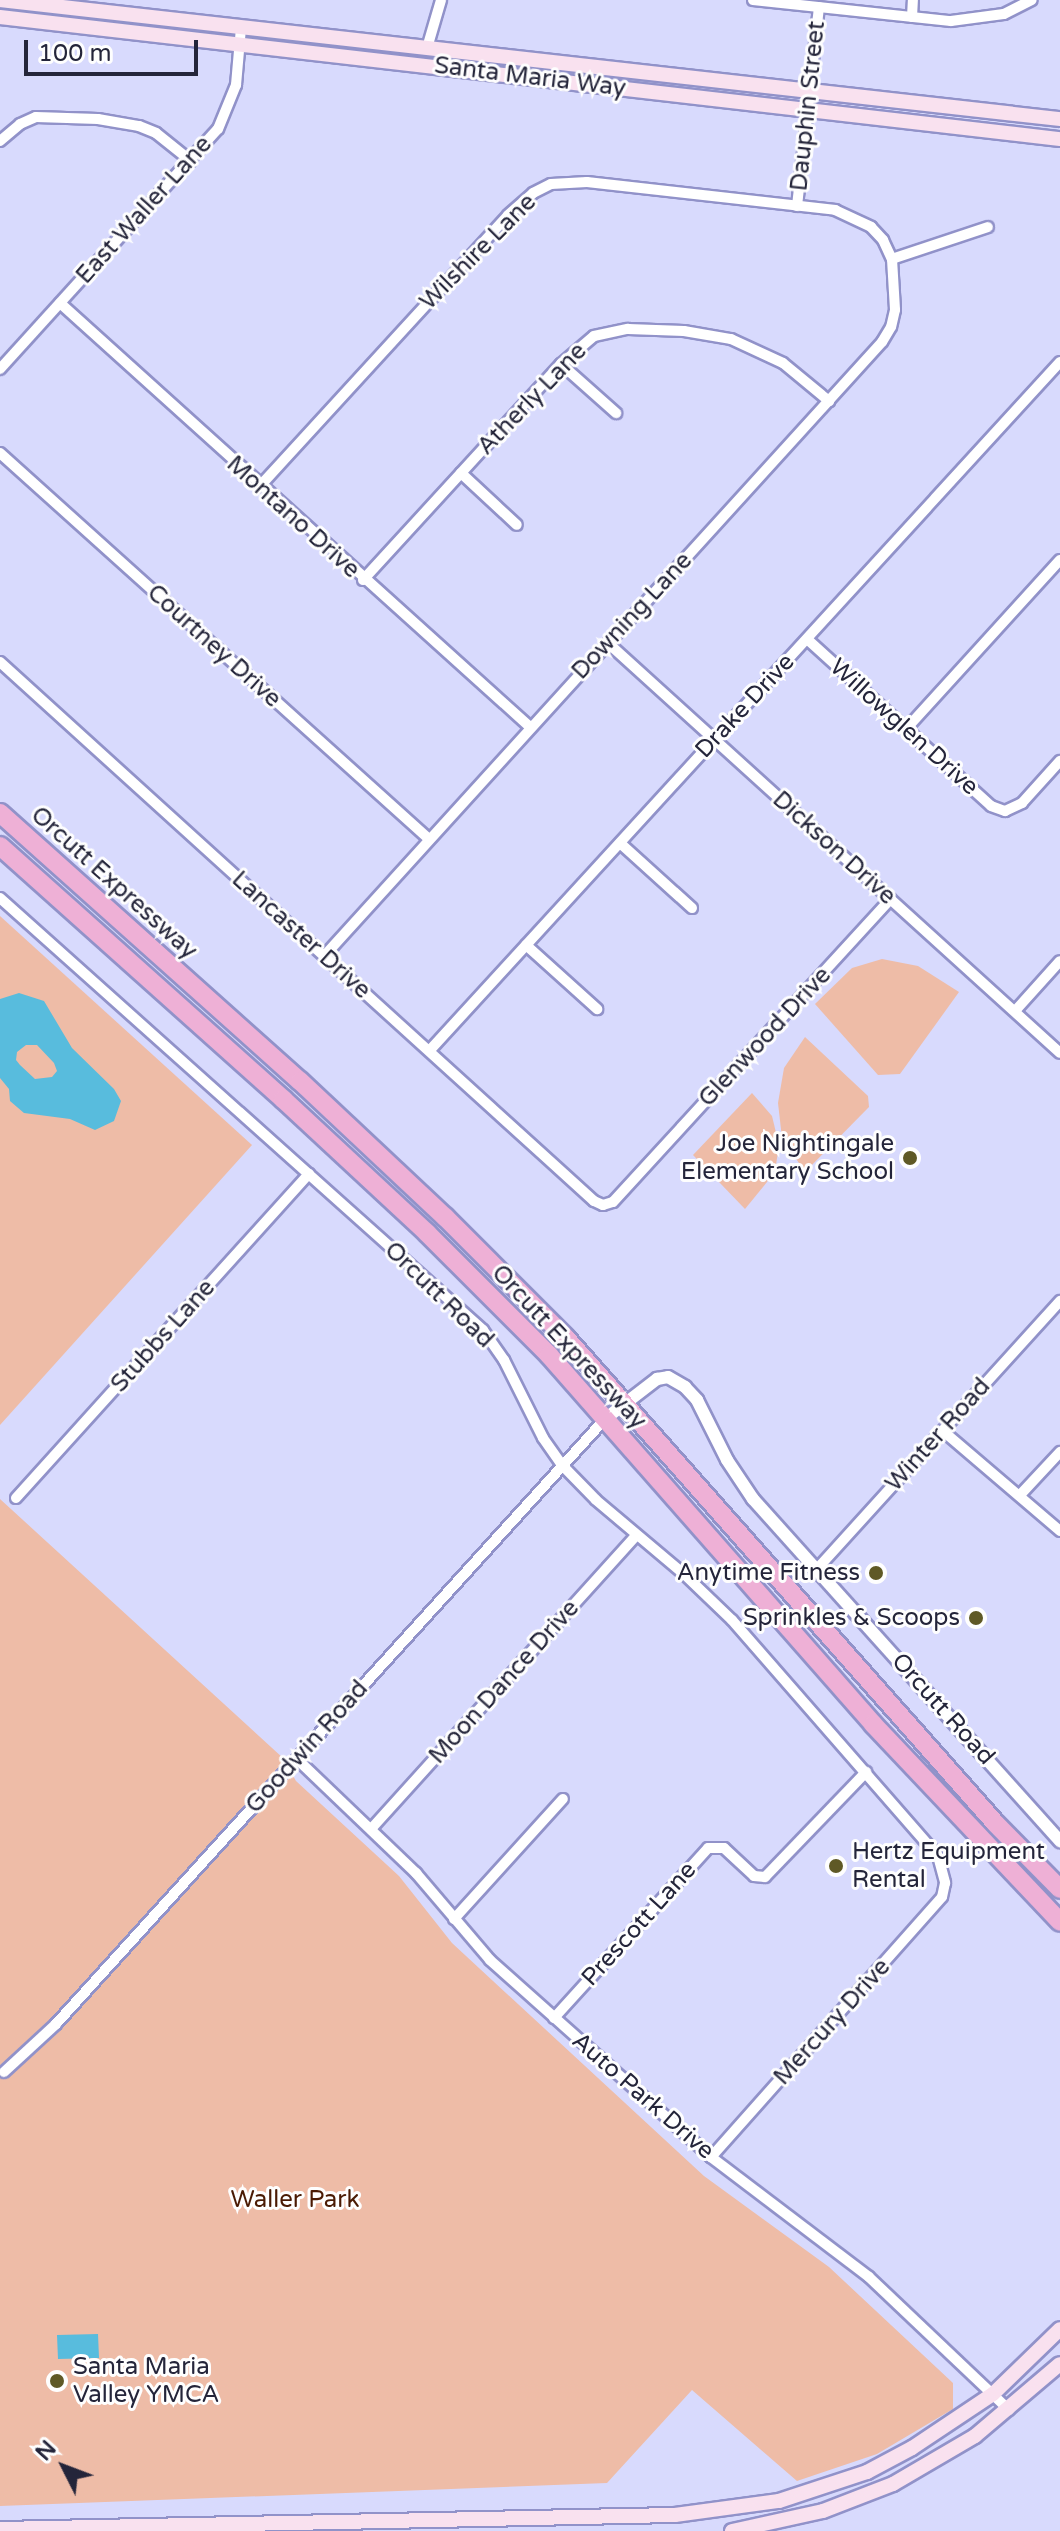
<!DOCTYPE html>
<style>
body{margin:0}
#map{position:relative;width:1060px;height:2531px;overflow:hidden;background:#d8dafd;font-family:"Varela Round",sans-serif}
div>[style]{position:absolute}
.green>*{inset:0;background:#eebca7}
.water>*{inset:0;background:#58bcdd}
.roads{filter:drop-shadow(2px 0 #9192c9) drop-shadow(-2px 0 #9192c9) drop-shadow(0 2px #9192c9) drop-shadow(0 -2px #9192c9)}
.minor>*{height:10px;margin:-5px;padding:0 5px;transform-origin:5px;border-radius:5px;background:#fff}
.tertiary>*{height:12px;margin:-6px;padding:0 6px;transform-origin:6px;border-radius:6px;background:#fff}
.secondary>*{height:14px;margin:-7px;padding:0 7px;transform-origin:7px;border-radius:7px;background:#f9e1ef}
.trunk>*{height:18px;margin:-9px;padding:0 9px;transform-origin:9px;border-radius:9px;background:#eeb0d6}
.dots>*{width:22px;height:22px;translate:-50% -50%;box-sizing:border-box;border:4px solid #fefefe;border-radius:50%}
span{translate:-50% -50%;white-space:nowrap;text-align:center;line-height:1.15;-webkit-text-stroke:6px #fefefe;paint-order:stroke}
.street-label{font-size:24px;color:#24253a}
.poi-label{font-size:24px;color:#24253a}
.right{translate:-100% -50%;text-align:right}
.left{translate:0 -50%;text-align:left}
.park-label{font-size:24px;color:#4a1a03}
.north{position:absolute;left:24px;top:2427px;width:80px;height:80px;-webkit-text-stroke:6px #fefefe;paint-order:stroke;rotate:312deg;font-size:22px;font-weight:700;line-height:32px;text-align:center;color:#24253a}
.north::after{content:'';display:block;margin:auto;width:28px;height:36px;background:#24253a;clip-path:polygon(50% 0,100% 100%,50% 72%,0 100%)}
.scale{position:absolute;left:24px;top:40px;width:174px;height:36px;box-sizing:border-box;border:4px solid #24253a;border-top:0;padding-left:10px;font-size:24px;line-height:28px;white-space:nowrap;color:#24253a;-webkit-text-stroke:6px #fefefe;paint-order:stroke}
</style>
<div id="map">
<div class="green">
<i style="clip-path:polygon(0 916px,252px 1145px,0 1425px)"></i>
<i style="clip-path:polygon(882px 959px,918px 966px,959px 992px,900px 1074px,878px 1075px,815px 1004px,852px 968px)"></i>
<i style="clip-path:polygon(805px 1037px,868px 1096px,869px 1107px,805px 1172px,782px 1138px,778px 1103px,784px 1068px)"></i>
<i style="clip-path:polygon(752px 1093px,772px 1116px,779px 1145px,776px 1165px,767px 1182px,745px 1209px,693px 1155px)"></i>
<i style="clip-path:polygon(0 1499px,283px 1758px,296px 1781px,399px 1876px,452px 1943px,704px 2176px,829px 2267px,953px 2383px,953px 2409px,877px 2454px,797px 2481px,692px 2390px,607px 2483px,0 2506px)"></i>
</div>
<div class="water">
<i style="clip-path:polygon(evenodd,19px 993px,44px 1001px,72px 1048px,114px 1089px,121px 1101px,114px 1121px,95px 1130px,70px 1119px,24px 1113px,10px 1101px,9px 1089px,0 1078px,0 999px,19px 993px,26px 1045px,37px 1045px,54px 1063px,57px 1071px,52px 1077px,35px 1079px,20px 1065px,16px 1060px,17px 1052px,26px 1045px)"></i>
<i style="clip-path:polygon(98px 2334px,99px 2358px,58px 2359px,57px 2335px)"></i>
</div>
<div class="roads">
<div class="minor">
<i style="left:753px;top:0;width:199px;rotate:6.1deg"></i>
<i style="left:951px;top:21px;width:53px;rotate:-7.5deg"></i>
<i style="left:1004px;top:14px;width:31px;rotate:-27deg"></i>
<i style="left:912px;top:17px;width:17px;rotate:-87deg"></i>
<i style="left:427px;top:48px;width:50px;rotate:-73.7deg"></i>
<i style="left:0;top:141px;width:26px;rotate:-40deg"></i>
<i style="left:20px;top:124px;width:17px;rotate:-24deg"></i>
<i style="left:36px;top:117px;width:62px;rotate:1.8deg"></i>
<i style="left:98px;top:119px;width:42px;rotate:9.7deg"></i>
<i style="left:139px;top:126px;width:18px;rotate:22deg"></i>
<i style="left:156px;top:133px;width:45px;rotate:38.7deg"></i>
<i style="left:797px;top:206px;width:200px;rotate:-83.7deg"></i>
<i style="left:892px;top:259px;width:101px;rotate:-18.4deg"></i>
<i style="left:60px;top:303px;width:633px;rotate:42.05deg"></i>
<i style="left:561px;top:364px;width:74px;rotate:41.7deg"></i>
<i style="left:0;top:369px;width:324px;rotate:-47.8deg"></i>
<i style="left:218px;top:129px;width:48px;rotate:-67.8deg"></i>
<i style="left:236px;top:85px;width:57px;rotate:-85deg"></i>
<i style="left:0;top:453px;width:577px;rotate:41.98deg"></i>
<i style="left:461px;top:473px;width:76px;rotate:42.9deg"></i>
<i style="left:260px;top:486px;width:367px;rotate:-47.5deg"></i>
<i style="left:508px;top:215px;width:33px;rotate:-41deg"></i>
<i style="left:533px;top:193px;width:20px;rotate:-27deg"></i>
<i style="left:551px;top:184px;width:36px;rotate:-3deg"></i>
<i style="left:587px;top:182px;width:250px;rotate:6.4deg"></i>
<i style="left:835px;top:210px;width:40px;rotate:25deg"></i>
<i style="left:871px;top:227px;width:18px;rotate:47deg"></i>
<i style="left:883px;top:240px;width:21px;rotate:65deg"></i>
<i style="left:892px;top:259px;width:51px;rotate:86.6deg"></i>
<i style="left:895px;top:310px;width:17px;rotate:103deg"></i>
<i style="left:891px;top:327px;width:17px;rotate:121deg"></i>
<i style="left:882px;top:342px;width:830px;rotate:132.26deg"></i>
<i style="left:363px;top:580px;width:293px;rotate:-47.5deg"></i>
<i style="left:561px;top:364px;width:43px;rotate:-40.3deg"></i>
<i style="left:594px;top:336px;width:35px;rotate:-12deg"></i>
<i style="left:628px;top:329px;width:56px;rotate:2deg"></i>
<i style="left:684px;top:331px;width:48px;rotate:9.7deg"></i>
<i style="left:731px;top:339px;width:57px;rotate:24.8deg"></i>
<i style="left:783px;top:363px;width:60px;rotate:39.6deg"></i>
<i style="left:807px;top:639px;width:248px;rotate:42.2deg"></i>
<i style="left:991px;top:806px;width:15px;rotate:20deg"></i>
<i style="left:1005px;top:811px;width:19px;rotate:-25deg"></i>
<i style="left:1022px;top:803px;width:57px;rotate:-47.9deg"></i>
<i style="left:608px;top:643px;width:610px;rotate:42.21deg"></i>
<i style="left:0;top:662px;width:802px;rotate:42.22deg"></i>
<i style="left:594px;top:1201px;width:10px;rotate:24deg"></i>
<i style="left:603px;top:1205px;width:10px;rotate:-17deg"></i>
<i style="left:613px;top:1202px;width:411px;rotate:-47.5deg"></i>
<i style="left:907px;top:728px;width:227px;rotate:-47.7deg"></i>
<i style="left:620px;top:843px;width:97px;rotate:42.1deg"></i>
<i style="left:0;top:898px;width:648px;rotate:41.81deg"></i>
<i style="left:483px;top:1330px;width:37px;rotate:55deg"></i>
<i style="left:504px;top:1360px;width:87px;rotate:63.4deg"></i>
<i style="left:543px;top:1438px;width:32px;rotate:55deg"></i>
<i style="left:561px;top:1464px;width:50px;rotate:45.8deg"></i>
<i style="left:596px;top:1500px;width:116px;rotate:40.1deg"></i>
<i style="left:685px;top:1575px;width:65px;rotate:43.8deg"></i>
<i style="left:732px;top:1620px;width:313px;rotate:48.9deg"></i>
<i style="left:938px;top:1856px;width:28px;rotate:75deg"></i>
<i style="left:945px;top:1883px;width:14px;rotate:102deg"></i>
<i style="left:942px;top:1897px;width:348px;rotate:131.6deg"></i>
<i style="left:526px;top:945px;width:96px;rotate:42deg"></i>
<i style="left:1015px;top:1011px;width:67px;rotate:-48deg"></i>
<i style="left:430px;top:1050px;width:933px;rotate:-47.52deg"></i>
<i style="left:943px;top:1431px;width:154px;rotate:40.5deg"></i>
<i style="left:1020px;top:1495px;width:59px;rotate:-47.1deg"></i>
<i style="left:16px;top:1498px;width:437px;rotate:-47.9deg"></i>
<i style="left:817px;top:1569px;width:362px;rotate:-47.8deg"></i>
<i style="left:297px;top:1759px;width:165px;rotate:43.8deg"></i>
<i style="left:416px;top:1873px;width:114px;rotate:49.6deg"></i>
<i style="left:490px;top:1960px;width:296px;rotate:41.7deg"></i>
<i style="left:711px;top:2157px;width:198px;rotate:37.2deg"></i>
<i style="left:869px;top:2277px;width:193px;rotate:43.5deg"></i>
<i style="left:371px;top:1829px;width:396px;rotate:-47.9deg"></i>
<i style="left:454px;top:1919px;width:162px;rotate:-47.8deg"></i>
<i style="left:554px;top:2018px;width:229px;rotate:-47.8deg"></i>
<i style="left:708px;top:1848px;width:16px"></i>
<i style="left:724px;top:1848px;width:41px;rotate:43deg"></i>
<i style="left:754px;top:1876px;width:11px;rotate:5deg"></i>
<i style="left:765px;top:1877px;width:146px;rotate:-46.1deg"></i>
<i style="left:4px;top:2072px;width:71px;rotate:-42.7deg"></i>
<i style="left:56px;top:2024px;width:817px;rotate:-47.78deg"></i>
</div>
<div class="tertiary">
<i style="left:605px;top:1419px;width:66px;rotate:-37.6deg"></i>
<i style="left:657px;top:1379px;width:11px;rotate:-10deg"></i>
<i style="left:668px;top:1377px;width:20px;rotate:30deg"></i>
<i style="left:685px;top:1387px;width:18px;rotate:47deg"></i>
<i style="left:697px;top:1400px;width:67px;rotate:63.4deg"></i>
<i style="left:727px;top:1460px;width:47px;rotate:56.3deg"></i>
<i style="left:753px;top:1499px;width:460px;rotate:48.1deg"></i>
</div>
<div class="secondary">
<i style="left:0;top:0;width:1067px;rotate:6.41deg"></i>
<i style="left:0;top:17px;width:1067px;rotate:6.57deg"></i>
<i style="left:0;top:2529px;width:675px;rotate:-1.19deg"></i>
<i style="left:675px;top:2515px;width:105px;rotate:-7.7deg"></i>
<i style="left:779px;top:2501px;width:93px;rotate:-18.2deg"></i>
<i style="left:867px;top:2472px;width:51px;rotate:-28.1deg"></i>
<i style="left:912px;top:2448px;width:97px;rotate:-33.7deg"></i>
<i style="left:993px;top:2394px;width:93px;rotate:-44.1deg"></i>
<i style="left:732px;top:2531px;width:93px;rotate:-12.4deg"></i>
<i style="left:823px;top:2511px;width:75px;rotate:-21.1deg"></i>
<i style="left:893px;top:2484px;width:95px;rotate:-30.3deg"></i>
<i style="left:975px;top:2436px;width:111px;rotate:-40.3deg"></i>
</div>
<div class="trunk">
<i style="left:0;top:813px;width:402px;rotate:41.8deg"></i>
<i style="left:300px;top:1081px;width:199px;rotate:43.2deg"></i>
<i style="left:445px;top:1217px;width:170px;rotate:45deg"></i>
<i style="left:565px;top:1337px;width:650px;rotate:48.49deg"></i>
<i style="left:996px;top:1824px;width:91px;rotate:45.4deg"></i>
<i style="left:0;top:846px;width:380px;rotate:41.8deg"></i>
<i style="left:283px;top:1099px;width:197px;rotate:42.9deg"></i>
<i style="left:427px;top:1233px;width:173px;rotate:45deg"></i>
<i style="left:549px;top:1355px;width:491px;rotate:48.7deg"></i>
<i style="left:873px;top:1724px;width:272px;rotate:46.6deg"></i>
</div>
</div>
<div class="dots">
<i style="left:910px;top:1158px;background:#5f5926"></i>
<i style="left:876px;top:1573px;background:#5f5926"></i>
<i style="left:976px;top:1618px;background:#5f5926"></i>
<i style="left:836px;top:1866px;background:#5f5926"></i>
<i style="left:57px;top:2381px;background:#5f5926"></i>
</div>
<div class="street-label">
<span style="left:530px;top:77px;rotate:7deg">Santa Maria Way</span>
<span style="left:808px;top:106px;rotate:-84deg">Dauphin Street</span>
<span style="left:144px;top:210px;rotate:-48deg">East Waller Lane</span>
<span style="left:478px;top:252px;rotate:-45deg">Wilshire Lane</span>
<span style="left:532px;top:399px;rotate:-46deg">Atherly Lane</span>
<span style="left:293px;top:517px;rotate:42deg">Montano Drive</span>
<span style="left:632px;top:616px;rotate:-47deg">Downing Lane</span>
<span style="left:214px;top:646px;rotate:42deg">Courtney Drive</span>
<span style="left:745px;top:706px;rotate:-47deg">Drake Drive</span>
<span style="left:904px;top:727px;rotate:42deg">Willowglen Drive</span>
<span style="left:834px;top:848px;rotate:42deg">Dickson Drive</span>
<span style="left:114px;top:883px;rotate:42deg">Orcutt Expressway</span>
<span style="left:301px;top:935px;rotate:42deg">Lancaster Drive</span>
<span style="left:765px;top:1037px;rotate:-47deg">Glenwood Drive</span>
<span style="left:439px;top:1295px;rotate:44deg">Orcutt Road</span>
<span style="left:163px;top:1336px;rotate:-48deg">Stubbs Lane</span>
<span style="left:569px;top:1347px;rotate:47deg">Orcutt Expressway</span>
<span style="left:938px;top:1435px;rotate:-48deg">Winter Road</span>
<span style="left:504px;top:1682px;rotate:-48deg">Moon Dance Drive</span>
<span style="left:943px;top:1709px;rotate:48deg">Orcutt Road</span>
<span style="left:307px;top:1747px;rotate:-48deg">Goodwin Road</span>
<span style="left:639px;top:1924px;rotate:-48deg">Prescott Lane</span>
<span style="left:832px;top:2022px;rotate:-48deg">Mercury Drive</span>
<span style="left:643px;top:2096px;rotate:41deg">Auto Park Drive</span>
</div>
<div class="poi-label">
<span class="right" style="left:894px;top:1158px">Joe Nightingale<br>Elementary School</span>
<span class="right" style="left:860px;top:1573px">Anytime Fitness</span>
<span class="right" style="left:960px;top:1618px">Sprinkles &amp; Scoops</span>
<span class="left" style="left:852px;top:1866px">Hertz Equipment<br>Rental</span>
<span class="left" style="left:73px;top:2381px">Santa Maria<br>Valley YMCA</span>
</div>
<div class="park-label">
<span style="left:295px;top:2200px">Waller Park</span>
</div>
<div class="north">N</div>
<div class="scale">100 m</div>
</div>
